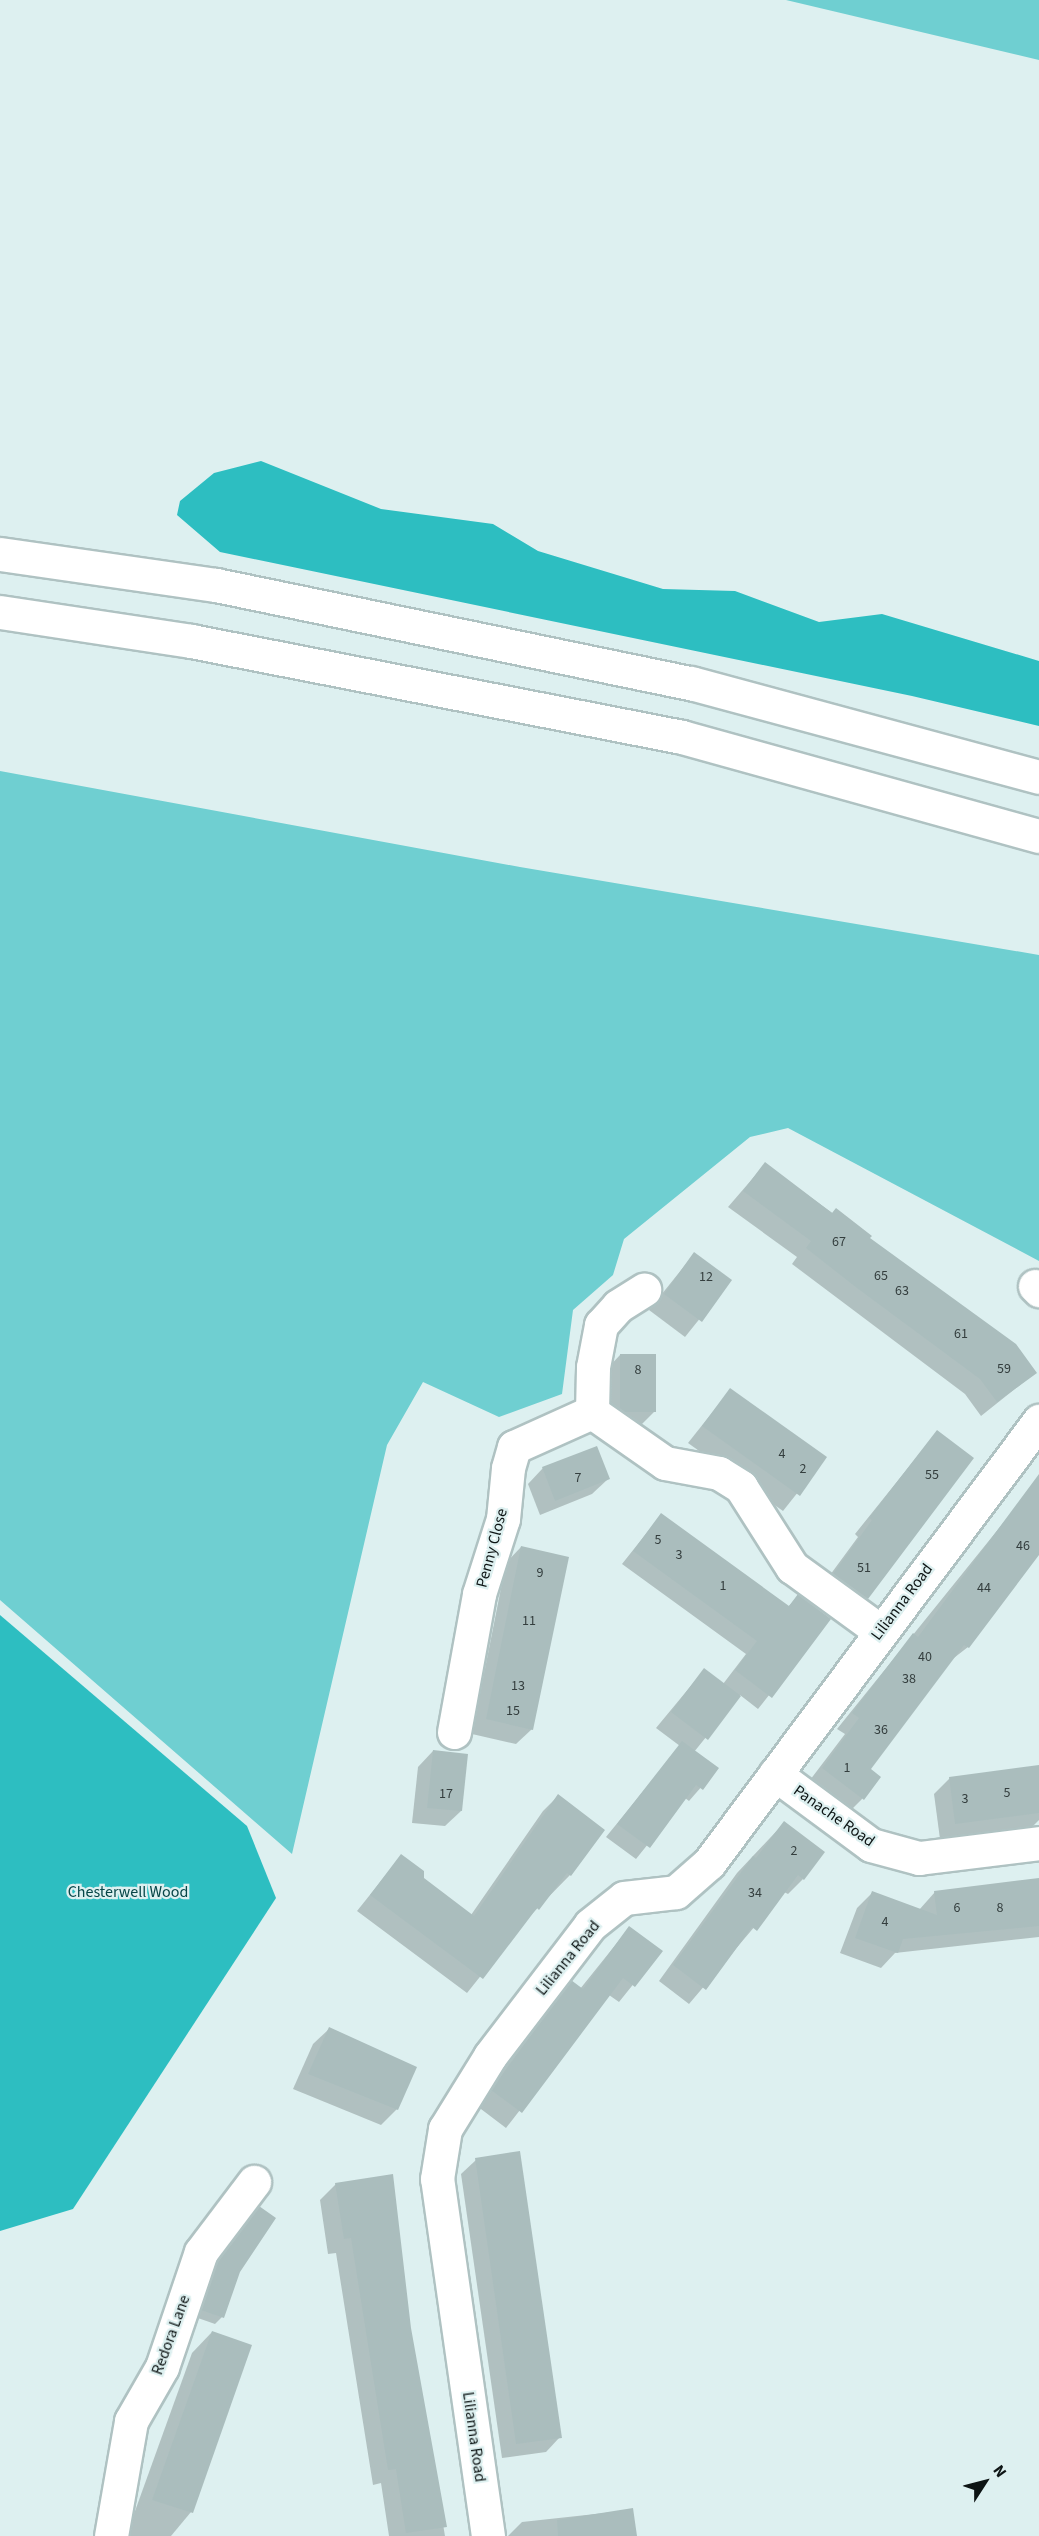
<!DOCTYPE html>
<style>
body{margin:0}
#map{position:relative;width:1039px;height:2536px;overflow:hidden;background:#ddf0f0;font-family:"Source Sans 3",sans-serif}
div>[style]{position:absolute}
.green>*{inset:0;background:#6fcfd1}
.forest>*{inset:0;background:#2dbec1}
.shadow>*{inset:0;background:#0003}
.building>*{inset:0;background:#aabdbd}
.roads{filter:drop-shadow(2px 0 #afc2c2) drop-shadow(-2px 0 #afc2c2) drop-shadow(0 2px #afc2c2) drop-shadow(0 -2px #afc2c2)}
.minor>*{height:33px;margin:-16.5px;padding:0 16.5px;transform-origin:16.5px;border-radius:16.5px;background:#fff}
.highway>*{height:33px;margin:-16.5px;padding:0 16.5px;transform-origin:16.5px;border-radius:16.5px;background:#fff}
span{translate:-50% -50%;white-space:nowrap;text-align:center;line-height:1.15;-webkit-text-stroke:4.5px #ddf0f0;paint-order:stroke}
.number-label{font-size:14px;color:#343e3e}
.number-label span{-webkit-text-stroke-width:0}
.street-label{font-size:16px;color:#0d1414}
.park-label{font-size:16px;color:#074648}
.north{position:absolute;left:955px;top:2452px;width:60px;height:60px;-webkit-text-stroke:4px #ddf0f0;paint-order:stroke;rotate:54deg;font-size:16px;font-weight:700;line-height:24px;text-align:center;color:#0d1414}
.north::after{content:'';display:block;margin:auto;width:21px;height:27px;background:#0d1414;clip-path:polygon(50% 0,100% 100%,50% 72%,0 100%)}
</style>
<div id="map">
<div class="green">
<i style="clip-path:polygon(786px 0,1039px 0,1039px 60px)"></i>
<i style="clip-path:polygon(0 771px,520px 867px,1039px 955px,1039px 1261px,788px 1128px,750px 1137px,624px 1239px,613px 1275px,573px 1310px,562px 1394px,499px 1417px,423px 1382px,387px 1445px,292px 1854px,0 1600px)"></i>
</div>
<div class="forest">
<i style="clip-path:polygon(261px 461px,381px 509px,493px 524px,538px 551px,663px 589px,735px 591px,819px 622px,882px 614px,1039px 661px,1039px 726px,912px 696px,220px 552px,177px 515px,180px 501px,214px 473px)"></i>
<i style="clip-path:polygon(0 1615px,247px 1826px,276px 1898px,73px 2209px,0 2231px)"></i>
</div>
<div class="shadow">
<i style="clip-path:polygon(765px 1164px,868px 1239px,1035px 1373px,981px 1416px,965px 1394px,792px 1264px,797px 1257px,728px 1207px)"></i>
<i style="clip-path:polygon(694px 1254px,730px 1281px,685px 1337px,649px 1310px)"></i>
<i style="clip-path:polygon(620px 1355px,654px 1412px,639px 1427px,609px 1427px,605px 1371px)"></i>
<i style="clip-path:polygon(730px 1390px,825px 1458px,783px 1511px,688px 1443px)"></i>
<i style="clip-path:polygon(936px 1433px,867px 1598px,851px 1614px,819px 1590px,858px 1537px,855px 1534px)"></i>
<i style="clip-path:polygon(543px 1468px,608px 1479px,592px 1494px,540px 1515px,528px 1484px)"></i>
<i style="clip-path:polygon(1025px 1496px,1039px 1507px,1039px 1552px,968px 1647px,950px 1661px,869px 1770px,862px 1799px,847px 1814px,807px 1784px,845px 1734px,837px 1729px)"></i>
<i style="clip-path:polygon(661px 1515px,788px 1607px,798px 1596px,829px 1619px,758px 1709px,740px 1695px,694px 1752px,717px 1769px,689px 1801px,685px 1798px,636px 1859px,606px 1837px,680px 1746px,656px 1728px,704px 1670px,723px 1684px,746px 1654px,622px 1564px)"></i>
<i style="clip-path:polygon(521px 1547px,532px 1729px,516px 1744px,472px 1734px,506px 1563px)"></i>
<i style="clip-path:polygon(433px 1751px,461px 1811px,445px 1826px,412px 1823px,418px 1767px)"></i>
<i style="clip-path:polygon(1039px 1767px,1039px 1820px,1032px 1827px,940px 1839px,934px 1794px,950px 1778px)"></i>
<i style="clip-path:polygon(558px 1796px,570px 1875px,523px 1923px,467px 1993px,357px 1911px,401px 1856px,422px 1879px,471px 1915px,543px 1811px)"></i>
<i style="clip-path:polygon(784px 1823px,803px 1879px,788px 1894px,784px 1892px,689px 2004px,659px 1981px,737px 1873px)"></i>
<i style="clip-path:polygon(1039px 1879px,1039px 1937px,895px 1953px,881px 1968px,840px 1953px,857px 1908px,872px 1893px,919px 1910px,935px 1892px)"></i>
<i style="clip-path:polygon(629px 1928px,660px 1951px,619px 2002px,609px 1995px,506px 2128px,477px 2106px,556px 1998px,571px 1982px,580px 1989px)"></i>
<i style="clip-path:polygon(329px 2029px,397px 2109px,381px 2125px,293px 2089px,313px 2044px)"></i>
<i style="clip-path:polygon(476px 2160px,560px 2437px,546px 2452px,502px 2458px,461px 2174px)"></i>
<i style="clip-path:polygon(336px 2184px,410px 2328px,445px 2536px,389px 2536px,381px 2483px,373px 2485px,336px 2253px,328px 2254px,320px 2200px)"></i>
<i style="clip-path:polygon(252px 2216px,222px 2317px,215px 2324px,195px 2317px,211px 2270px)"></i>
<i style="clip-path:polygon(212px 2332px,191px 2512px,171px 2536px,126px 2536px,192px 2353px)"></i>
<i style="clip-path:polygon(632px 2510px,636px 2536px,508px 2536px,522px 2522px)"></i>
</div>
<div class="building">
<i style="clip-path:polygon(765px 1162px,832px 1213px,836px 1208px,872px 1236px,870px 1238px,1016px 1344px,1037px 1373px,997px 1402px,980px 1379px,857px 1288px,806px 1248px,811px 1241px,743px 1191px)"></i>
<i style="clip-path:polygon(694px 1252px,732px 1280px,702px 1322px,664px 1294px)"></i>
<i style="clip-path:polygon(620px 1354px,656px 1354px,656px 1412px,625px 1412px,620px 1409px)"></i>
<i style="clip-path:polygon(730px 1388px,827px 1457px,800px 1496px,702px 1426px)"></i>
<i style="clip-path:polygon(937px 1430px,974px 1458px,868px 1599px,833px 1574px,872px 1520px,869px 1518px)"></i>
<i style="clip-path:polygon(597px 1446px,610px 1479px,555px 1501px,542px 1467px)"></i>
<i style="clip-path:polygon(1039px 1474px,1039px 1555px,969px 1648px,964px 1645px,871px 1769px,881px 1777px,864px 1800px,822px 1768px,859px 1718px,852px 1713px,913px 1633px,918px 1637px)"></i>
<i style="clip-path:polygon(661px 1513px,789px 1606px,798px 1594px,831px 1619px,772px 1698px,735px 1670px,757px 1641px,633px 1551px)"></i>
<i style="clip-path:polygon(521px 1546px,569px 1557px,533px 1730px,486px 1719px)"></i>
<i style="clip-path:polygon(704px 1668px,741px 1696px,708px 1740px,671px 1712px)"></i>
<i style="clip-path:polygon(682px 1741px,719px 1768px,703px 1790px,696px 1785px,650px 1848px,617px 1824px)"></i>
<i style="clip-path:polygon(433px 1750px,468px 1754px,462px 1811px,427px 1808px)"></i>
<i style="clip-path:polygon(1039px 1765px,1039px 1813px,955px 1824px,949px 1777px)"></i>
<i style="clip-path:polygon(558px 1794px,605px 1830px,571px 1876px,567px 1873px,539px 1910px,537px 1908px,483px 1979px,370px 1895px,401px 1854px,424px 1871px,424px 1878px,474px 1916px)"></i>
<i style="clip-path:polygon(784px 1821px,825px 1852px,804px 1880px,798px 1875px,757px 1931px,752px 1927px,706px 1990px,673px 1965px,753px 1856px,756px 1858px)"></i>
<i style="clip-path:polygon(1039px 1878px,1039px 1926px,903px 1939px,898px 1953px,855px 1938px,872px 1891px,937px 1915px,934px 1891px)"></i>
<i style="clip-path:polygon(629px 1926px,663px 1951px,635px 1987px,623px 1978px,522px 2113px,491px 2090px,571px 1980px,583px 1989px)"></i>
<i style="clip-path:polygon(329px 2027px,417px 2067px,398px 2110px,308px 2074px)"></i>
<i style="clip-path:polygon(520px 2151px,562px 2438px,516px 2444px,475px 2158px)"></i>
<i style="clip-path:polygon(393px 2174px,411px 2328px,447px 2527px,406px 2533px,396px 2469px,388px 2470px,351px 2238px,344px 2239px,335px 2183px)"></i>
<i style="clip-path:polygon(259px 2206px,276px 2218px,240px 2272px,224px 2318px,201px 2310px,218px 2261px)"></i>
<i style="clip-path:polygon(212px 2331px,252px 2345px,193px 2513px,152px 2500px)"></i>
<i style="clip-path:polygon(633px 2508px,637px 2536px,558px 2536px,557px 2520px)"></i>
</div>
<div class="roads">
<div class="minor">
<i style="left:1035px;top:1286px;width:6px;rotate:45deg"></i>
<i style="left:592px;top:1412px;width:89px;rotate:34.9deg"></i>
<i style="left:665px;top:1463px;width:55px;rotate:10.5deg"></i>
<i style="left:719px;top:1473px;width:26px;rotate:32deg"></i>
<i style="left:741px;top:1487px;width:95px;rotate:57.5deg"></i>
<i style="left:792px;top:1567px;width:109px;rotate:36deg"></i>
<i style="left:454px;top:1732px;width:140px;rotate:-79.7deg"></i>
<i style="left:479px;top:1594px;width:79px;rotate:-72.3deg"></i>
<i style="left:503px;top:1519px;width:51px;rotate:-84.4deg"></i>
<i style="left:508px;top:1468px;width:22px;rotate:-74deg"></i>
<i style="left:514px;top:1447px;width:85px;rotate:-24.2deg"></i>
<i style="left:592px;top:1412px;width:45px;rotate:-88.7deg"></i>
<i style="left:593px;top:1367px;width:43px;rotate:-79.2deg"></i>
<i style="left:601px;top:1325px;width:25px;rotate:-48deg"></i>
<i style="left:618px;top:1306px;width:31px;rotate:-32deg"></i>
<i style="left:775px;top:1774px;width:119px;rotate:36.5deg"></i>
<i style="left:871px;top:1845px;width:50px;rotate:15.2deg"></i>
<i style="left:919px;top:1858px;width:121px;rotate:-7.1deg"></i>
<i style="left:111px;top:2536px;width:117px;rotate:-80.1deg"></i>
<i style="left:131px;top:2421px;width:62px;rotate:-60.1deg"></i>
<i style="left:162px;top:2367px;width:121px;rotate:-71.3deg"></i>
<i style="left:201px;top:2252px;width:88px;rotate:-52.9deg"></i>
<i style="left:488px;top:2536px;width:361px;rotate:-98.1deg"></i>
<i style="left:437px;top:2179px;width:51px;rotate:-80.9deg"></i>
<i style="left:445px;top:2129px;width:86px;rotate:-58.3deg"></i>
<i style="left:490px;top:2056px;width:165px;rotate:-52.6deg"></i>
<i style="left:590px;top:1925px;width:43px;rotate:-38.5deg"></i>
<i style="left:624px;top:1898px;width:52px;rotate:-6.6deg"></i>
<i style="left:676px;top:1892px;width:44px;rotate:-41.3deg"></i>
<i style="left:709px;top:1863px;width:552px;rotate:-53.25deg"></i>
</div>
<div class="highway">
<i style="left:0;top:554px;width:218px;rotate:8.2deg"></i>
<i style="left:216px;top:585px;width:485px;rotate:11.7deg"></i>
<i style="left:691px;top:683px;width:360px;rotate:15.1deg"></i>
<i style="left:0;top:612px;width:193px;rotate:8.6deg"></i>
<i style="left:191px;top:641px;width:500px;rotate:11.06deg"></i>
<i style="left:682px;top:737px;width:370px;rotate:15.5deg"></i>
</div>
</div>
<div class="number-label">
<span style="left:839px;top:1242px">67</span>
<span style="left:881px;top:1276px">65</span>
<span style="left:706px;top:1277px">12</span>
<span style="left:902px;top:1291px">63</span>
<span style="left:961px;top:1334px">61</span>
<span style="left:1004px;top:1369px">59</span>
<span style="left:638px;top:1370px">8</span>
<span style="left:782px;top:1454px">4</span>
<span style="left:803px;top:1469px">2</span>
<span style="left:932px;top:1475px">55</span>
<span style="left:578px;top:1478px">7</span>
<span style="left:658px;top:1540px">5</span>
<span style="left:1023px;top:1546px">46</span>
<span style="left:679px;top:1555px">3</span>
<span style="left:864px;top:1568px">51</span>
<span style="left:540px;top:1573px">9</span>
<span style="left:723px;top:1586px">1</span>
<span style="left:984px;top:1588px">44</span>
<span style="left:529px;top:1621px">11</span>
<span style="left:925px;top:1657px">40</span>
<span style="left:909px;top:1679px">38</span>
<span style="left:518px;top:1686px">13</span>
<span style="left:513px;top:1711px">15</span>
<span style="left:881px;top:1730px">36</span>
<span style="left:847px;top:1768px">1</span>
<span style="left:1007px;top:1793px">5</span>
<span style="left:446px;top:1794px">17</span>
<span style="left:965px;top:1799px">3</span>
<span style="left:794px;top:1851px">2</span>
<span style="left:755px;top:1893px">34</span>
<span style="left:957px;top:1908px">6</span>
<span style="left:1000px;top:1908px">8</span>
<span style="left:885px;top:1922px">4</span>
</div>
<div class="street-label">
<span style="left:492px;top:1548px;rotate:-75deg">Penny Close</span>
<span style="left:902px;top:1602px;rotate:-53deg">Lilianna Road</span>
<span style="left:834px;top:1816px;rotate:35deg">Panache Road</span>
<span style="left:568px;top:1958px;rotate:-51deg">Lilianna Road</span>
<span style="left:171px;top:2335px;rotate:-70deg">Redora Lane</span>
<span style="left:474px;top:2437px;rotate:82deg">Lilianna Road</span>
</div>
<div class="park-label">
<span style="left:128px;top:1892px">Chesterwell Wood</span>
</div>
<div class="north">N</div>
</div>
